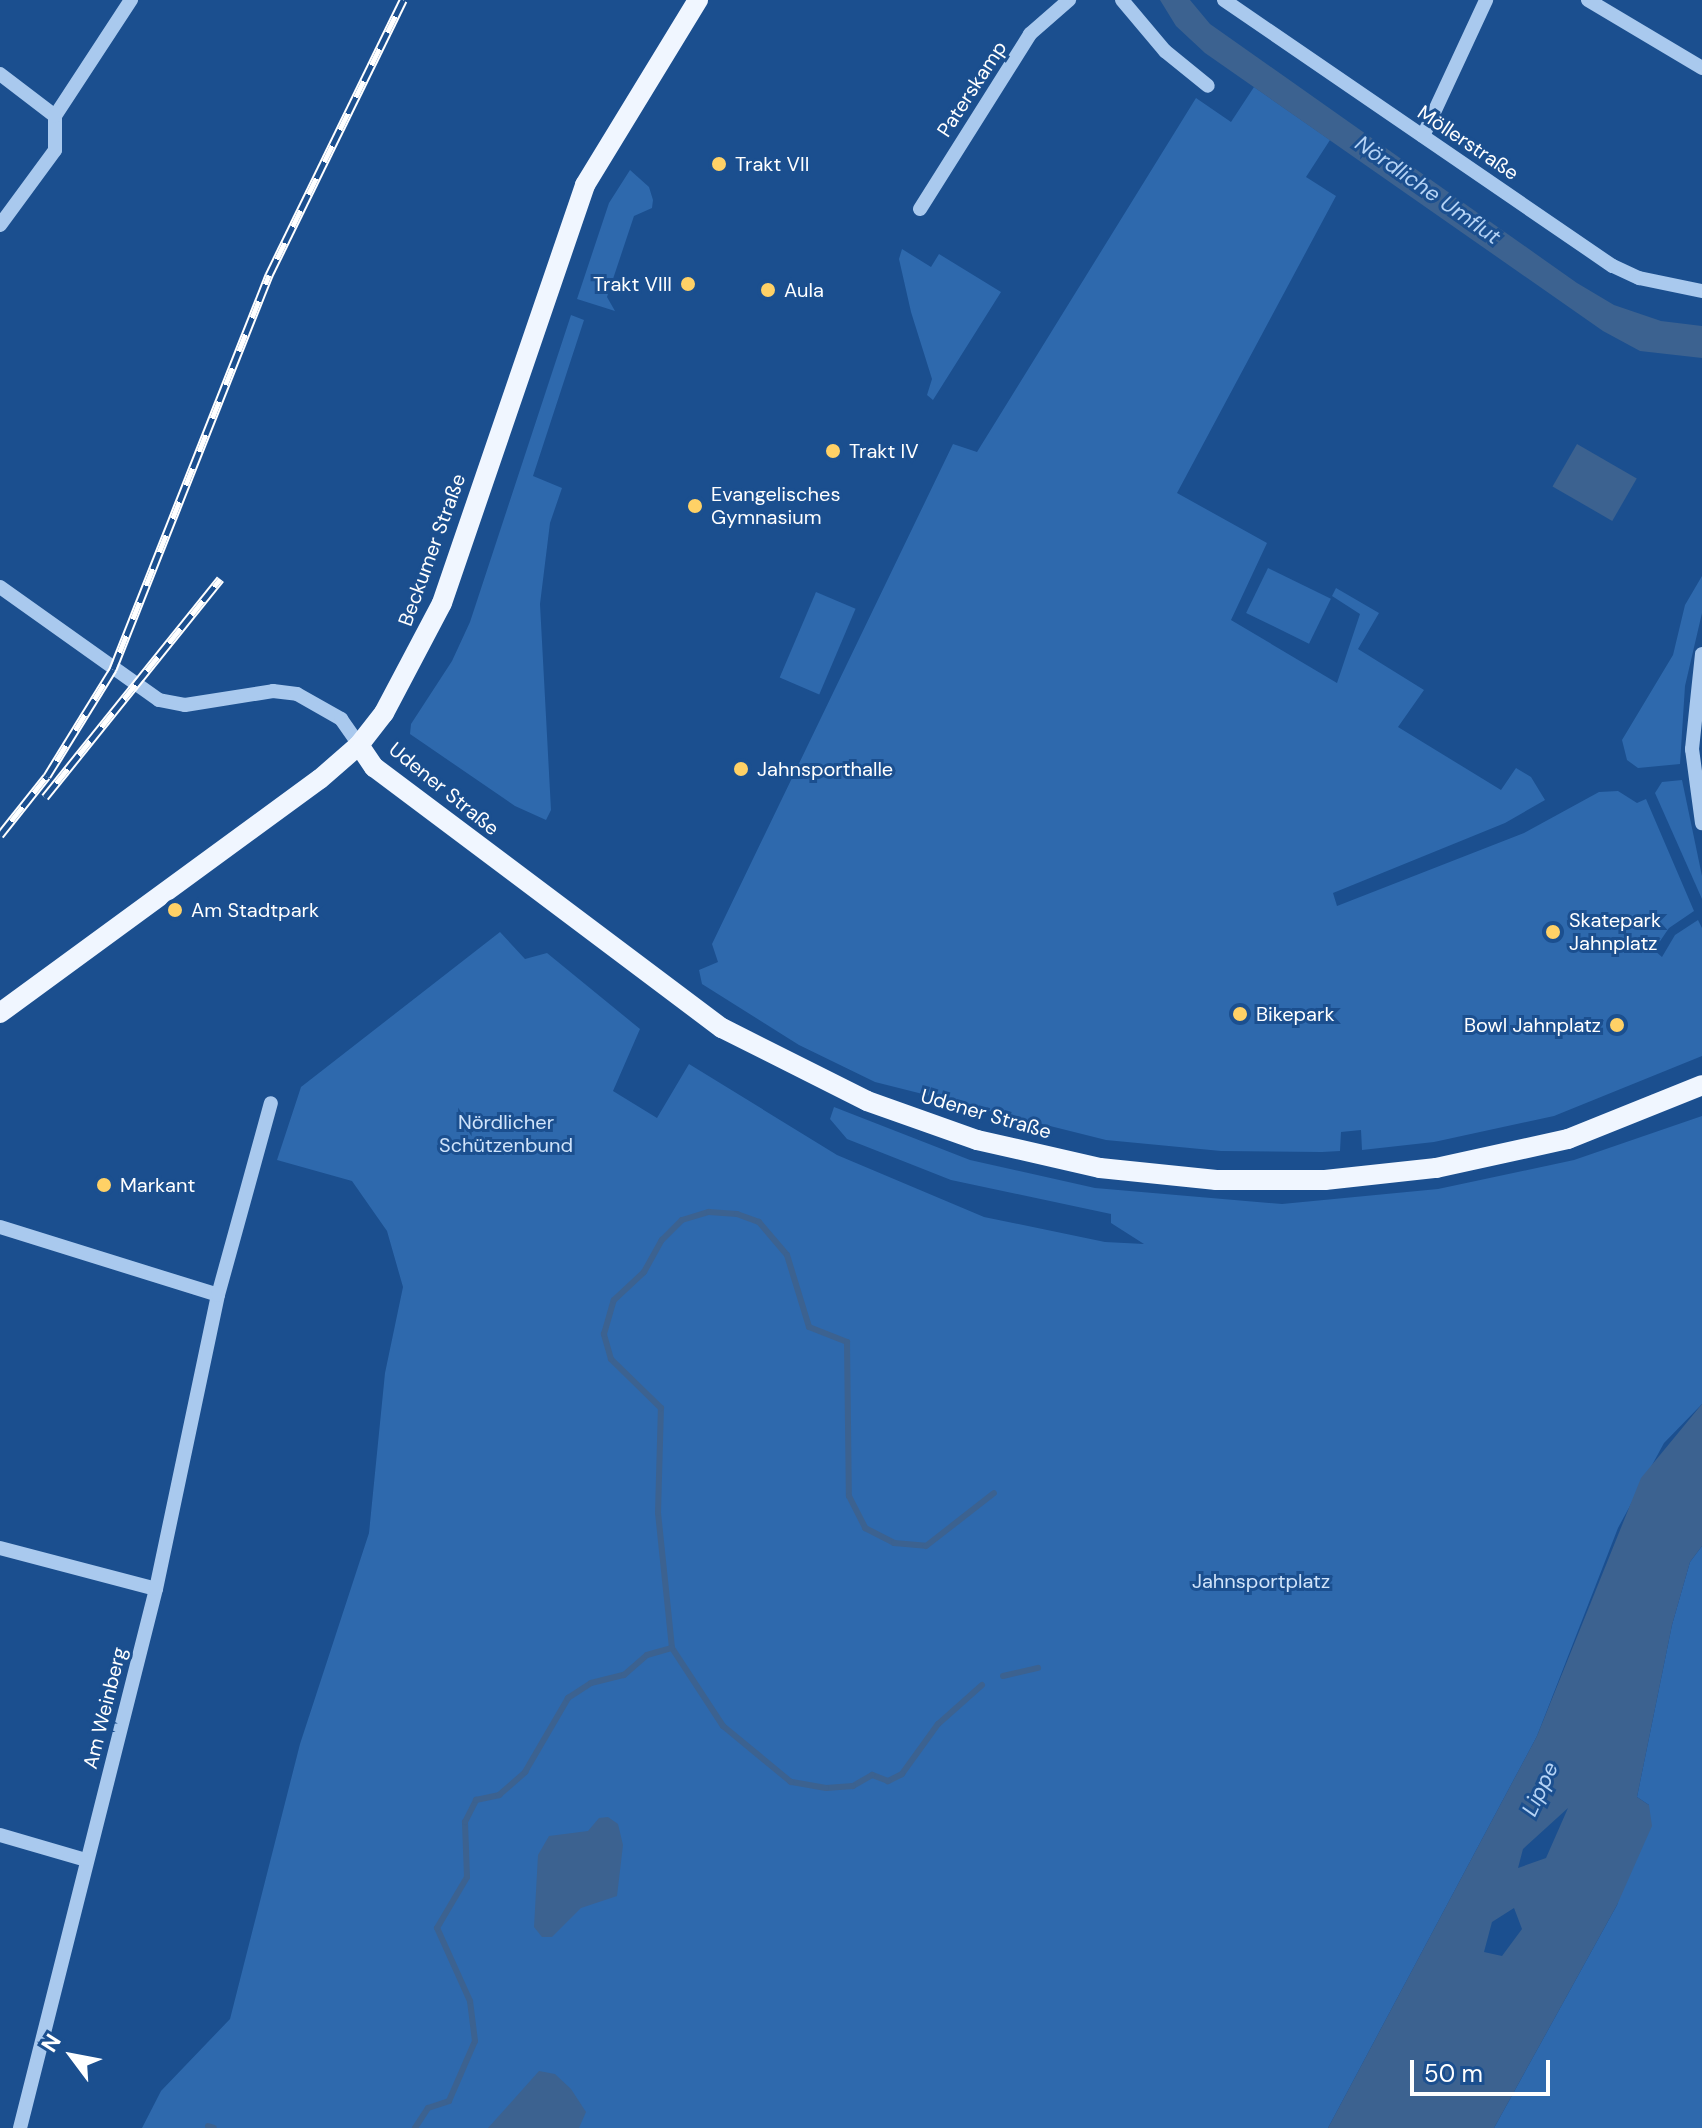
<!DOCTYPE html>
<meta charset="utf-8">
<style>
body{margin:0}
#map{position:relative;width:1702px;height:2128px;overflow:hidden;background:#1b4f8f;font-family:"DM Sans",sans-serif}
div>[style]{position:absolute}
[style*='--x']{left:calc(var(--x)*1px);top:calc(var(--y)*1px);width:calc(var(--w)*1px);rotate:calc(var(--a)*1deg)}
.green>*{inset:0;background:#2e69ad;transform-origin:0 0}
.water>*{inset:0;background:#3c6290;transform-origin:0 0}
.stream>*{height:6px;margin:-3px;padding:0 3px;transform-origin:3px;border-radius:3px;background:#3c6290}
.minor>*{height:14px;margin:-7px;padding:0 7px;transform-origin:7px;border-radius:7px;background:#a9c9ee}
.major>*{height:20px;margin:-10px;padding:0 10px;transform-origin:10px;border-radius:10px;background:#f0f6ff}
.rail>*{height:9px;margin-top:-4.5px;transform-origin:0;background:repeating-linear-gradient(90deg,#1b4f8f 0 18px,#fff 0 36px);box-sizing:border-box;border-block:2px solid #fff}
.dots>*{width:22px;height:22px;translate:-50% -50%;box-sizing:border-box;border:4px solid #1b4f8f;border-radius:50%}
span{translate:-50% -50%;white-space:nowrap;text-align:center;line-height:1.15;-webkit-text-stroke:6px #1b4f8f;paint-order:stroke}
.street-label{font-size:20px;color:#fff}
.poi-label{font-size:20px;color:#fff}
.left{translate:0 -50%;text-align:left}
.right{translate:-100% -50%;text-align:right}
.park-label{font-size:20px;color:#cfe3fa}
.water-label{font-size:22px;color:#b5d3f5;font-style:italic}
.north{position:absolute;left:32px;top:2016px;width:80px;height:80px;-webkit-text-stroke:6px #1b4f8f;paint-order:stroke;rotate:302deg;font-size:22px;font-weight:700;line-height:32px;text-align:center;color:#fff}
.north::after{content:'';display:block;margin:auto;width:28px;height:36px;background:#fff;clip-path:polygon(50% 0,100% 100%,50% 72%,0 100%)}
.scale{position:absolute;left:1410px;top:2060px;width:140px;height:36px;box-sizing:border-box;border:4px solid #fff;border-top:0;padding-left:10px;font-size:24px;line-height:28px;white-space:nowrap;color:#fff;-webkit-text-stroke:6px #1b4f8f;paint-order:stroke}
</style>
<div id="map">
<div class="green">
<div style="clip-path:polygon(1254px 87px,1330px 140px,1306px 177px,1336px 196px,1177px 493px,1267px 543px,1231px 620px,1337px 683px,1360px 614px,1332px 596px,1336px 588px,1379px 613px,1358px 649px,1424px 690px,1398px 727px,1501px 790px,1516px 768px,1531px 777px,1545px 800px,1505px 823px,1333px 893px,1337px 906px,1524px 833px,1599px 792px,1618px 791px,1637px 803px,1646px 799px,1694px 911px,1669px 928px,1654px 950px,1662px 957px,1675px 935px,1698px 920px,1702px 928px,1702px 1056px,1554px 1116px,1434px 1142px,1362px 1150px,1361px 1130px,1341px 1132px,1340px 1151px,1322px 1152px,1221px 1151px,1106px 1140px,875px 1082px,799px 1045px,702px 984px,699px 970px,718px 962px,712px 944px,953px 444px,977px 452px,1196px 98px,1231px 122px)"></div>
<div style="clip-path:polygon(630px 170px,649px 187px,653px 200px,652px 208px,634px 216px,607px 297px,615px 311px,577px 299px,609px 203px)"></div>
<div style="clip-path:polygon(902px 249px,931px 267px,939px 254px,1001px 292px,933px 400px,927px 395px,932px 379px,911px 312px,899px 259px)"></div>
<div style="clip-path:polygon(571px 315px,584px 320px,533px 476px,562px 488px,550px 523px,540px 604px,551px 810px,546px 820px,515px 806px,410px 734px,411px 724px,452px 661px,470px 622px)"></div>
<div style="left:1268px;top:568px;width:70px;height:50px;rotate:26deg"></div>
<div style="clip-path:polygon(1702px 576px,1702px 613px,1685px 686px,1680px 764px,1638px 768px,1627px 760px,1622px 740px,1673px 655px,1685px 605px)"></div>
<div style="left:816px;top:592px;width:43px;height:93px;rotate:23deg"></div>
<div style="clip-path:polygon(1682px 780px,1702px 876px,1702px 899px,1655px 793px,1662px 782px)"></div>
<div style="clip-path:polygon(500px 932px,525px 959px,547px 953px,640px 1029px,613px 1091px,657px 1118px,689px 1064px,837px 1155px,984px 1217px,1105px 1242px,1144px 1244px,1111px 1223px,1111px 1214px,951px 1180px,847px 1139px,830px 1119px,834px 1107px,970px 1160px,1095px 1188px,1282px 1204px,1438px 1189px,1574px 1160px,1702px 1116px,1702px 1404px,1664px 1443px,1618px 1528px,1537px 1736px,1328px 2128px,142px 2128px,161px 2091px,230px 2019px,300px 1744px,369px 1533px,385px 1373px,403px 1287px,387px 1231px,352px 1181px,277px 1160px,301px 1087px)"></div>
<div style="clip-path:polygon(1702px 1546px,1702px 2128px,1494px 2128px,1617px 1905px,1649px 1805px,1637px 1797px,1672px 1625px,1690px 1562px)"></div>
</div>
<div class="water">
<div style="clip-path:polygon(1160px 0,1190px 0,1210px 24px,1577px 283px,1614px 305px,1661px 321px,1702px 326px,1702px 358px,1640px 351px,1603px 331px,1205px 53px,1176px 26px)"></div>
<div style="left:1577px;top:444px;width:69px;height:49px;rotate:30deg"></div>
<div style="clip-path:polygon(evenodd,1702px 1404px,1702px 1546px,1690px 1562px,1672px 1625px,1637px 1797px,1649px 1805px,1652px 1826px,1617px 1905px,1494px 2128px,1328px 2128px,1537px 1736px,1641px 1478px,1702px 1404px,1568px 1808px,1546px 1858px,1518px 1868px,1523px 1849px,1568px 1808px,1702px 1404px,1514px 1908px,1522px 1929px,1502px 1956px,1484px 1952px,1492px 1922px,1514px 1908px)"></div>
<div style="clip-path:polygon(608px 1817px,618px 1824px,623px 1845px,617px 1896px,581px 1908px,552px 1937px,542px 1937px,534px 1927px,538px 1855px,549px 1836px,588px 1831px,599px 1818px)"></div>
<div style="clip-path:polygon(539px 2071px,555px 2074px,571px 2089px,586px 2112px,579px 2128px,488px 2128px)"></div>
</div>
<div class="stream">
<div style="--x:1003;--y:1676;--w:36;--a:-13"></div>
<div style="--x:982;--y:1685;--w:59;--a:138.4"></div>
<div style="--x:938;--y:1724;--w:62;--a:125.8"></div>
<div style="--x:902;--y:1774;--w:16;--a:153"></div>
<div style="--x:888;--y:1781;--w:17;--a:-159"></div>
<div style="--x:872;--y:1775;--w:22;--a:150"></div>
<div style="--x:853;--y:1786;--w:27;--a:176"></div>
<div style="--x:826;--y:1788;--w:36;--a:-170"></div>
<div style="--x:791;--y:1782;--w:88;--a:-140.5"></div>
<div style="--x:723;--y:1726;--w:93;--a:-123.2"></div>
<div style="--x:672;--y:1648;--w:136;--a:-95.9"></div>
<div style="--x:658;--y:1513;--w:105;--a:-88.4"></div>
<div style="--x:661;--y:1408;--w:70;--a:-135.6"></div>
<div style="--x:611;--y:1359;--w:26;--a:-106"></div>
<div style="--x:604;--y:1334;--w:35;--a:-74"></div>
<div style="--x:614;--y:1300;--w:41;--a:-43"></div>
<div style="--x:644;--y:1272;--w:37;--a:-61"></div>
<div style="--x:662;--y:1240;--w:28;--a:-45"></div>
<div style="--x:682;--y:1220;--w:28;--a:-17"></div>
<div style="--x:709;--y:1212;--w:28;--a:4"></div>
<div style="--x:737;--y:1214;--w:23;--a:20"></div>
<div style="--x:759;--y:1222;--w:43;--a:49.7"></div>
<div style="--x:787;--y:1255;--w:75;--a:73"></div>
<div style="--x:809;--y:1327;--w:41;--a:21.5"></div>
<div style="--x:847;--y:1342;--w:154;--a:89.3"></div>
<div style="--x:849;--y:1496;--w:36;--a:63"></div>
<div style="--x:865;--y:1528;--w:33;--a:27"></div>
<div style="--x:894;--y:1543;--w:32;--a:5"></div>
<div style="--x:926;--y:1546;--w:86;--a:-37.9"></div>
<div style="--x:208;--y:2126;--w:6;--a:18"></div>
<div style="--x:415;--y:2128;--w:24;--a:-57"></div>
<div style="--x:428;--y:2108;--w:22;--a:-18"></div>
<div style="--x:449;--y:2101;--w:65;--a:-66.6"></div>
<div style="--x:475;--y:2041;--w:40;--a:-97.1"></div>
<div style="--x:470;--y:2001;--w:80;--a:-114.3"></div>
<div style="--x:437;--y:1928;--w:59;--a:-59.5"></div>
<div style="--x:467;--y:1877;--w:55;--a:-92.1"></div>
<div style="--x:465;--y:1822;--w:25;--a:-63"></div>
<div style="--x:476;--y:1800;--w:24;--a:-12"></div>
<div style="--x:499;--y:1795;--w:35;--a:-41"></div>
<div style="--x:525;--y:1772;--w:86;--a:-59.8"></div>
<div style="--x:568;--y:1698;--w:27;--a:-33"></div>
<div style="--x:591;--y:1683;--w:34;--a:-14"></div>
<div style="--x:624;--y:1675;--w:30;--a:-41"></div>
<div style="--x:647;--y:1655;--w:26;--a:-16"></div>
</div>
<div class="minor">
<div style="--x:1122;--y:0;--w:67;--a:49.9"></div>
<div style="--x:1165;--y:51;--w:55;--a:39.1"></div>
<div style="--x:1224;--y:0;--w:471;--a:34.4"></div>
<div style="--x:1613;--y:266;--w:29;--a:25"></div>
<div style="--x:1639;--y:278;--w:64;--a:11.7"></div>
<div style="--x:1588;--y:0;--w:133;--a:30.8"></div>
<div style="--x:0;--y:74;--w:69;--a:37.4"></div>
<div style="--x:1423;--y:136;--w:150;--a:-65.1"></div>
<div style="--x:920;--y:209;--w:207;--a:-57.8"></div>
<div style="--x:1030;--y:34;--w:52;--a:-41.1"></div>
<div style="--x:0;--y:225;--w:93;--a:-53.7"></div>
<div style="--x:55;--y:150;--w:34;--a:-90"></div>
<div style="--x:55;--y:116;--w:139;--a:-56.8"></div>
<div style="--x:0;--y:587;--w:195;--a:35.4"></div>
<div style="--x:159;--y:700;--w:26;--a:11"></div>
<div style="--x:185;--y:705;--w:89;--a:-9"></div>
<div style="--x:273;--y:691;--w:24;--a:7"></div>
<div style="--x:297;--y:694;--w:51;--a:29.6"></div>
<div style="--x:341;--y:719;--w:32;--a:55"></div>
<div style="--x:1702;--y:654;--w:96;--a:96"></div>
<div style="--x:1692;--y:749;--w:75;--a:82.3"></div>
<div style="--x:0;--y:1227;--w:228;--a:17.3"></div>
<div style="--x:0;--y:1548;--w:161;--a:14.7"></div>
<div style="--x:0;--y:1835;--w:90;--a:16.2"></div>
<div style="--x:20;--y:2128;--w:556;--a:-75.84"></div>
<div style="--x:156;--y:1589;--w:300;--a:-78.1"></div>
<div style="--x:218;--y:1295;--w:199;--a:-74.6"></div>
</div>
<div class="major">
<div style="--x:359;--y:745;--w:27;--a:56"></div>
<div style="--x:374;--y:767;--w:435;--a:36.9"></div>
<div style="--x:722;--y:1028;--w:162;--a:26.7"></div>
<div style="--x:867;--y:1101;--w:117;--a:19.5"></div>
<div style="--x:977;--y:1140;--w:126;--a:12.8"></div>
<div style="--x:1100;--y:1168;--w:117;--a:5.9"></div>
<div style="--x:1216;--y:1180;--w:109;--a:0"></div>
<div style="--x:1325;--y:1180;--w:112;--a:-6.2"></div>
<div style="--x:1436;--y:1168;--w:135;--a:-12.4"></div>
<div style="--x:1568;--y:1139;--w:144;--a:-21.9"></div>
<div style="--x:0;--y:1013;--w:396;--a:-36.2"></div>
<div style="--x:320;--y:779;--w:52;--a:-41.1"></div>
<div style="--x:359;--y:745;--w:41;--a:-52"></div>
<div style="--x:384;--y:713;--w:124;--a:-62.2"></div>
<div style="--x:442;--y:603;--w:442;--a:-71.1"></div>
<div style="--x:585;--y:185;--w:217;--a:-58.6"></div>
</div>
<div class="rail">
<div style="--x:45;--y:797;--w:280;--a:-51.2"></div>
<div style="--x:0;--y:835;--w:75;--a:-51.5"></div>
<div style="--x:47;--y:776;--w:126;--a:-58.3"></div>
<div style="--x:113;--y:669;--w:424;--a:-68.4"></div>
<div style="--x:269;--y:275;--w:306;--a:-64"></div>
</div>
<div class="dots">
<div style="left:719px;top:164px;background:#ffd166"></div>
<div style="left:688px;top:284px;background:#ffd166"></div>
<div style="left:768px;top:290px;background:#ffd166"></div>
<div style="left:833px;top:451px;background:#ffd166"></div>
<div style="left:695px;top:506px;background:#ffd166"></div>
<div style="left:741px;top:769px;background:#ffd166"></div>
<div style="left:175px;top:910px;background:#ffd166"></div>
<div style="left:1553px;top:932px;background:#ffd166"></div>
<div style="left:1240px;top:1014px;background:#ffd166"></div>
<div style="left:1617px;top:1025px;background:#ffd166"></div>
<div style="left:104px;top:1185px;background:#ffd166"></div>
</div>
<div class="street-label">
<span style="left:972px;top:89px;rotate:-57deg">Paterskamp</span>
<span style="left:1468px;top:143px;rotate:34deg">Möllerstraße</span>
<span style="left:432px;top:550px;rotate:-70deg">Beckumer Straße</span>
<span style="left:444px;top:789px;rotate:39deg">Udener Straße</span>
<span style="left:986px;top:1114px;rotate:16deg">Udener Straße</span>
<span style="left:105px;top:1708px;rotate:-76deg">Am Weinberg</span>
</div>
<div class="poi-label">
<span class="left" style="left:735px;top:164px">Trakt VII</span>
<span class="right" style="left:672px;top:284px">Trakt VIII</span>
<span class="left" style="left:784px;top:290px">Aula</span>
<span class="left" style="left:849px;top:451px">Trakt IV</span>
<span class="left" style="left:711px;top:506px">Evangelisches<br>Gymnasium</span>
<span class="left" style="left:757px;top:769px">Jahnsporthalle</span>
<span class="left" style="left:191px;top:910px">Am Stadtpark</span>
<span class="left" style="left:1569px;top:932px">Skatepark<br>Jahnplatz</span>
<span class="left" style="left:1256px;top:1014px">Bikepark</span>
<span class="right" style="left:1601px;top:1025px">Bowl Jahnplatz</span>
<span class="left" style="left:120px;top:1185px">Markant</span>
</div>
<div class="park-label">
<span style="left:506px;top:1134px">Nördlicher<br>Schützenbund</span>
<span style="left:1261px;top:1581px">Jahnsportplatz</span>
</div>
<div class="water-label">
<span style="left:1428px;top:190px;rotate:35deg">Nördliche Umflut</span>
<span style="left:1540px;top:1789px;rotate:-65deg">Lippe</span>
</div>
<div class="north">N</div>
<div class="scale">50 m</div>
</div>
